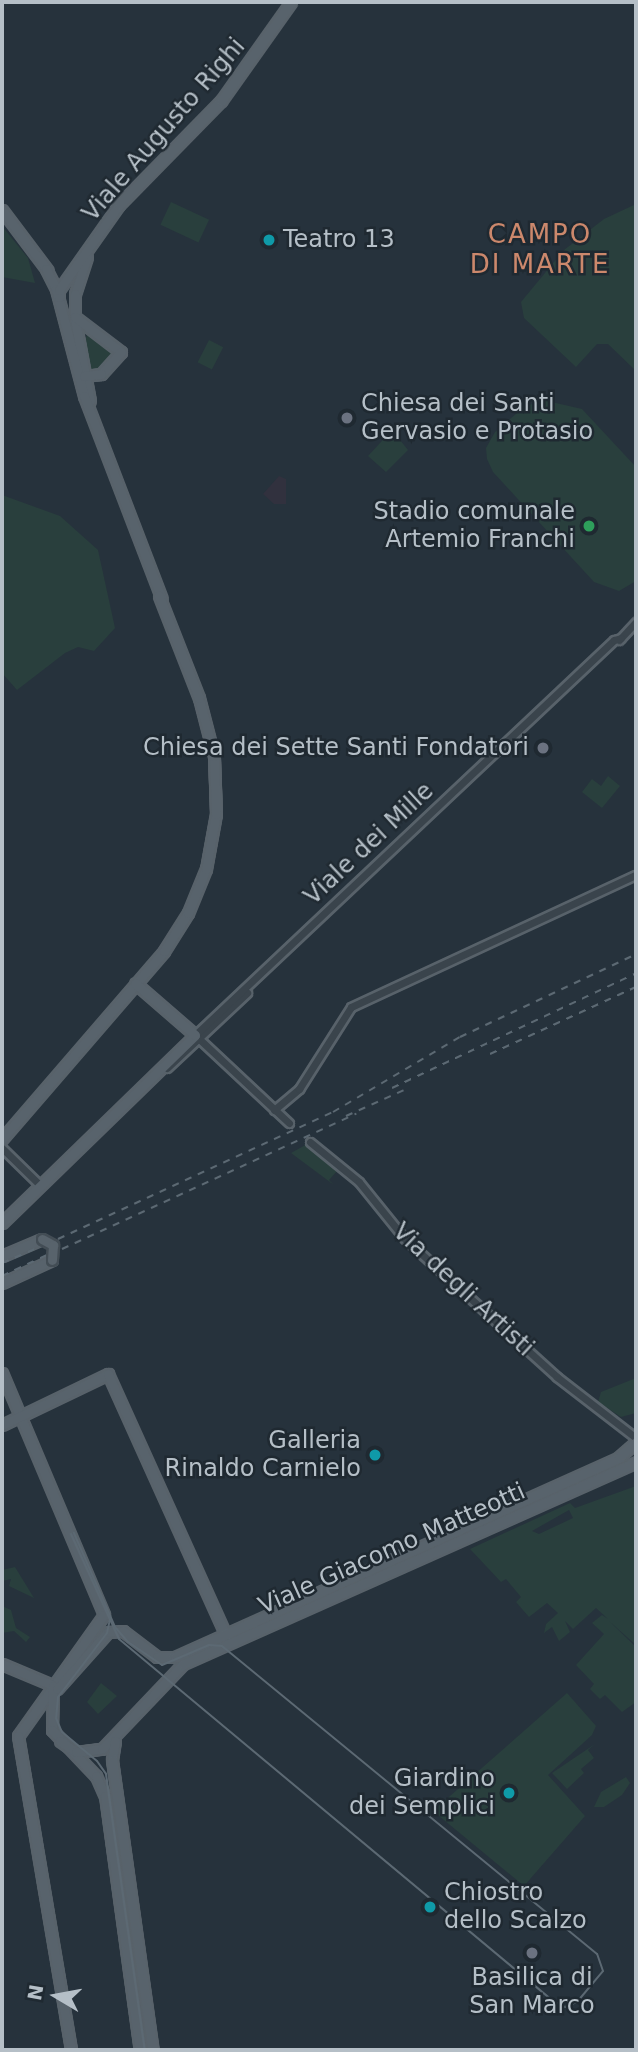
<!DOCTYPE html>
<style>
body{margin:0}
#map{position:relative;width:638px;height:2052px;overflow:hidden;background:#26323c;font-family:"DejaVu Sans",sans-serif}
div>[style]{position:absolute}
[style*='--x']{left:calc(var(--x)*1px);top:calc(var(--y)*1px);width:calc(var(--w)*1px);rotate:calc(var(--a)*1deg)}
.medical>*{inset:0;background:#31313e}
.green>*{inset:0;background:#293f3d;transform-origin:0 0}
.roads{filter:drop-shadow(2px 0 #58626a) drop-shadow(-2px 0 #58626a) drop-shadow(0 2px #58626a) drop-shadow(0 -2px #58626a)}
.minor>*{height:7px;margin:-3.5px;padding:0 3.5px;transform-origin:3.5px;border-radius:3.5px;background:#3a444c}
.major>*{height:9px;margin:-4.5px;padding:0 4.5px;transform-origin:4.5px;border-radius:4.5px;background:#58636c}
.tram>*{height:2px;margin:-1px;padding:0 1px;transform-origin:1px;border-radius:1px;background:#5c6973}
.rail>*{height:2px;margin-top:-1px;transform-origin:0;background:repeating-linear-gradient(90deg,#5c6973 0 7px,transparent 0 14px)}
.bridges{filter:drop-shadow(2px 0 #434d55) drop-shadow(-2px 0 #434d55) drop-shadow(0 2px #434d55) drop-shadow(0 -2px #434d55)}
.major-bridge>*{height:9px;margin:-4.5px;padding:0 4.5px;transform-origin:4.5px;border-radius:4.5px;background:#58636c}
.dots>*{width:19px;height:19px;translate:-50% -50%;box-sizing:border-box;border:4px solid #1f2931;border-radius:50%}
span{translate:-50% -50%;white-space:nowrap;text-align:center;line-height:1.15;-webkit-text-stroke:5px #1f2931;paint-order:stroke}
.street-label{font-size:24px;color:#b5bfc7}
.poi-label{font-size:24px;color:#b5bfc7}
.left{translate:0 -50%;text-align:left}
.right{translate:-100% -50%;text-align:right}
.neighbourhood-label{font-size:26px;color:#cc886c;letter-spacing:2px}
.frame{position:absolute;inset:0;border:4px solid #b5bfc7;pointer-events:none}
.north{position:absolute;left:21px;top:1961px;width:70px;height:70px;-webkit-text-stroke:5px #1f2931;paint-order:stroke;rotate:280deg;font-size:19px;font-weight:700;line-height:28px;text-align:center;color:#b5bfc7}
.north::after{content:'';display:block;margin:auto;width:24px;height:32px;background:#b5bfc7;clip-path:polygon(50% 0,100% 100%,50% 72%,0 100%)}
</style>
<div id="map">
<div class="medical">
<div style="clip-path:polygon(279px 476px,286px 479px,286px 504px,274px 504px,263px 494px)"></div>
</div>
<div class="green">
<div style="left:171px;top:202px;width:42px;height:25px;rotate:25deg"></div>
<div style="clip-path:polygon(636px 204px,636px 371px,608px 344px,597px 344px,576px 367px,524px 318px,521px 302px,564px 250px,604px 219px)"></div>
<div style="clip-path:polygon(2px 226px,28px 258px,35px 283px,2px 277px)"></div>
<div style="clip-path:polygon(88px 333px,111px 351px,112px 356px,98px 372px,90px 369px,83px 344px)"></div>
<div style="left:209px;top:340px;width:16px;height:25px;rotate:27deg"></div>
<div style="clip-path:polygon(543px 400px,582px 409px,636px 467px,636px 581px,619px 591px,594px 582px,493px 472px,487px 459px,486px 448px,495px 432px,524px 407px)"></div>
<div style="clip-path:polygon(392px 430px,408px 450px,386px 472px,368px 456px)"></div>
<div style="clip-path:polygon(2px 495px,60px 516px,98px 550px,115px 628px,94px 651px,78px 647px,65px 653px,17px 690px,2px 673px)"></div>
<div style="clip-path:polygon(608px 776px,620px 786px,602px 808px,582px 792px,592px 779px,601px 786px)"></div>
<div style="clip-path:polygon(309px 1143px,338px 1170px,329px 1180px,334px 1185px,291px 1153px)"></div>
<div style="clip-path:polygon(636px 1378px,636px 1413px,621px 1417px,598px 1402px,601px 1392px)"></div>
<div style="clip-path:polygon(evenodd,636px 1486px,636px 1645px,609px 1621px,636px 1647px,636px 1702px,622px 1712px,605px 1695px,600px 1699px,590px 1689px,594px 1684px,576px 1665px,604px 1634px,592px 1623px,602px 1615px,608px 1619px,596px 1608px,573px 1629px,565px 1621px,570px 1632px,559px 1641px,552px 1627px,544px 1633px,546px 1624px,558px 1613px,547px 1603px,529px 1617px,516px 1602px,521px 1597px,506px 1579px,501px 1582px,470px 1549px,570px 1503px,575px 1508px,636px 1486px,569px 1510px,573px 1518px,539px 1534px,532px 1531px,569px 1510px)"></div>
<div style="clip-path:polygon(15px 1567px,34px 1598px,9px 1586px,11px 1579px,2px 1581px,2px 1570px)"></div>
<div style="clip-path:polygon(2px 1606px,11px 1610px,16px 1628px,30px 1637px,26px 1642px,14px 1631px,2px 1633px)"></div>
<div style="clip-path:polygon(101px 1683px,117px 1696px,98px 1714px,87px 1702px)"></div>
<div style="clip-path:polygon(567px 1693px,596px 1726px,592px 1735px,548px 1775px,585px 1816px,524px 1886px,433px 1811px)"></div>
<div style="clip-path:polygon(595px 1744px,588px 1750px,594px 1758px,581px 1769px,584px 1773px,567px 1789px,552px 1773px)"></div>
<div style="clip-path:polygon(626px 1777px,630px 1783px,622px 1795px,604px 1807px,594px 1807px,601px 1792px)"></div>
</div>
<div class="roads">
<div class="minor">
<div style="--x:619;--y:640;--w:25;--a:-47"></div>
<div style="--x:167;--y:1068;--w:110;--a:-43.2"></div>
<div style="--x:274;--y:1110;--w:33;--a:-40"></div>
<div style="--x:299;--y:1089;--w:97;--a:-57.6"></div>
<div style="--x:351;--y:1007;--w:314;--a:-24.9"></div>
<div style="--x:289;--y:1123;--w:129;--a:-136.9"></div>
<div style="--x:195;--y:1035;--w:576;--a:-43.31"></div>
<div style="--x:614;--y:640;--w:7;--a:-16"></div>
<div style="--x:310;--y:1142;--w:63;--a:39.2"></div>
<div style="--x:359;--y:1182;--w:73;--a:51.1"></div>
<div style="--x:405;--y:1239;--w:205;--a:42.2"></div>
<div style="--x:557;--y:1377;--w:100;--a:37.7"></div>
<div style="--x:2;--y:1148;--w:54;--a:44.3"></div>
</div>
<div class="major">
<div style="--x:2;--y:210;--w:76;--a:53"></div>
<div style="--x:87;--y:257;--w:39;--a:108"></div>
<div style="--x:75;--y:294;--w:26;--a:90"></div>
<div style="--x:75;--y:320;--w:82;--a:79.5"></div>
<div style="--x:46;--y:269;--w:22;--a:63"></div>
<div style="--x:56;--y:289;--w:111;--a:75.3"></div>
<div style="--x:84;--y:396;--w:217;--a:69"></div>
<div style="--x:59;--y:297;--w:7;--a:-90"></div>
<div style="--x:59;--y:290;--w:104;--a:-54.8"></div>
<div style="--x:119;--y:205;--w:146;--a:-45.6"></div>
<div style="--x:221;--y:101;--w:121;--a:-54.7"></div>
<div style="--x:75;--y:317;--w:58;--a:37.3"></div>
<div style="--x:121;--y:352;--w:30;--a:132"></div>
<div style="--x:101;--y:374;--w:17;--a:173"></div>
<div style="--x:2;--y:1139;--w:248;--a:-49.2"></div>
<div style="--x:164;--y:951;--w:45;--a:-57.7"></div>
<div style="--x:188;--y:913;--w:48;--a:-67.8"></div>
<div style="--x:206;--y:869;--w:56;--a:-79.7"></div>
<div style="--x:216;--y:814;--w:58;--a:-92"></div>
<div style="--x:214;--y:756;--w:60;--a:-104.5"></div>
<div style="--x:199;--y:698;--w:110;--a:-111.4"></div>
<div style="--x:2;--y:1223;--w:269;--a:-44.2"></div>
<div style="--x:195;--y:1035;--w:79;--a:-139.1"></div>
<div style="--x:2;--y:1256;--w:43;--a:-23"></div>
<div style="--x:2;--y:1283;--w:55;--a:-24.7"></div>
<div style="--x:2;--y:1373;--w:263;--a:67.1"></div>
<div style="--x:104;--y:1615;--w:148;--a:125.4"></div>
<div style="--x:18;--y:1736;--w:318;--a:80.4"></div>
<div style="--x:2;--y:1425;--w:118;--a:-25.7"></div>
<div style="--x:108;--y:1374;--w:284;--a:65.7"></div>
<div style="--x:2;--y:1664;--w:54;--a:22.8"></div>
<div style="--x:53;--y:1686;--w:44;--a:91.3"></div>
<div style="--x:52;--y:1730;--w:64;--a:46.3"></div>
<div style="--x:96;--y:1776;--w:22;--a:66"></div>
<div style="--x:105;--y:1796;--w:256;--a:82.2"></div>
<div style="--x:57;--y:1689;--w:76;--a:-48.2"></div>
<div style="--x:108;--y:1632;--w:15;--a:-4"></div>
<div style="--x:123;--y:1631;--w:43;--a:37.4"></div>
<div style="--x:157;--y:1657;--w:18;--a:0"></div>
<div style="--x:175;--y:1657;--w:487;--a:-24.2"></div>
<div style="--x:619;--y:1457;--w:23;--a:-41"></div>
<div style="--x:60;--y:1741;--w:19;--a:35"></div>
<div style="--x:76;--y:1752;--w:26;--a:-7"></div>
<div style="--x:102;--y:1749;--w:117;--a:-46.4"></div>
<div style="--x:183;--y:1664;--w:496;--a:-24"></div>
<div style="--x:115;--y:1741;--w:19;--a:99"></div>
<div style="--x:112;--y:1760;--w:293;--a:82"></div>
</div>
</div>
<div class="tram">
<div style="--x:71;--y:1534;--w:115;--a:65.4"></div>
<div style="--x:119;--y:1639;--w:565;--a:39.83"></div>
<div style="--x:553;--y:2001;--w:13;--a:27"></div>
<div style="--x:565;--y:2007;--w:13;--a:-23"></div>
<div style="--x:577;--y:2002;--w:40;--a:-50"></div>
<div style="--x:603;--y:1971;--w:18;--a:-109"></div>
<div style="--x:597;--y:1954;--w:485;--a:-140.6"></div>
<div style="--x:222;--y:1646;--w:13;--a:-176"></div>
<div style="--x:209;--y:1645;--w:51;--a:156.9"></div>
<div style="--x:162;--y:1665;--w:41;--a:-145.9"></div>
<div style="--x:128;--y:1642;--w:20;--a:-131"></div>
<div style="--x:115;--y:1627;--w:103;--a:-113.6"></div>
<div style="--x:110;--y:1619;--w:14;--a:102"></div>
<div style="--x:107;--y:1633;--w:81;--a:127.4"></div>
<div style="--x:58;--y:1697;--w:21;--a:95"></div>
<div style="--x:56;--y:1718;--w:15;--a:67"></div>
<div style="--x:62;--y:1732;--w:45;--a:39.6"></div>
<div style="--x:97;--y:1761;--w:16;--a:55"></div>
<div style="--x:106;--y:1774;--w:279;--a:82"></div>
</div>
<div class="rail">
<div style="--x:490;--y:1054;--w:161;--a:-24.7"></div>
<div style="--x:392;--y:1088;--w:270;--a:-25.2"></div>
<div style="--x:346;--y:1116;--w:64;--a:-24.1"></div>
<div style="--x:58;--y:1239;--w:303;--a:-24.8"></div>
<div style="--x:333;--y:1112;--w:147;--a:-30.6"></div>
<div style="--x:460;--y:1037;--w:195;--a:-25.2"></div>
<div style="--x:62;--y:1249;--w:324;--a:-24.7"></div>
<div style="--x:2;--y:1263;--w:46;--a:-23.2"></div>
<div style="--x:2;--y:1276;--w:52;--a:-25.1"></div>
</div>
<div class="bridges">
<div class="major-bridge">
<div style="--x:42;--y:1239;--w:13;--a:29"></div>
<div style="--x:53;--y:1245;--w:15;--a:94"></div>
</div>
</div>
<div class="dots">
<div style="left:269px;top:240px;background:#0f9aa8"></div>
<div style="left:347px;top:418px;background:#6b7280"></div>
<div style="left:589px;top:526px;background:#2e9e5b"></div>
<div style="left:543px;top:748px;background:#6b7280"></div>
<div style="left:375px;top:1455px;background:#0f9aa8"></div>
<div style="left:509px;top:1793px;background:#0f9aa8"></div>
<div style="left:430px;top:1907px;background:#0f9aa8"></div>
<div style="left:532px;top:1953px;background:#6b7280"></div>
</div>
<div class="street-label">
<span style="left:164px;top:130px;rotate:-49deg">Viale Augusto Righi</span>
<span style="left:369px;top:844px;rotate:-43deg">Viale dei Mille</span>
<span style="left:463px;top:1290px;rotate:43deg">Via degli Artisti</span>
<span style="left:392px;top:1549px;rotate:-24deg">Viale Giacomo Matteotti</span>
</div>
<div class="poi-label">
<span class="left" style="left:283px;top:240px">Teatro 13</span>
<span class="left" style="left:361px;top:418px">Chiesa dei Santi<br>Gervasio e Protasio</span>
<span class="right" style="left:575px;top:526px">Stadio comunale<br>Artemio Franchi</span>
<span class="right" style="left:529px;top:748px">Chiesa dei Sette Santi Fondatori</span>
<span class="right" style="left:361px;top:1455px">Galleria<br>Rinaldo Carnielo</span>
<span class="right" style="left:495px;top:1793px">Giardino<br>dei Semplici</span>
<span class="left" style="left:444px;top:1907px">Chiostro<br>dello Scalzo</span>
<span style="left:532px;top:1992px">Basilica di<br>San Marco</span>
</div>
<div class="neighbourhood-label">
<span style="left:540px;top:250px">CAMPO<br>DI MARTE</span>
</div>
<div class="frame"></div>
<div class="north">N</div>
</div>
